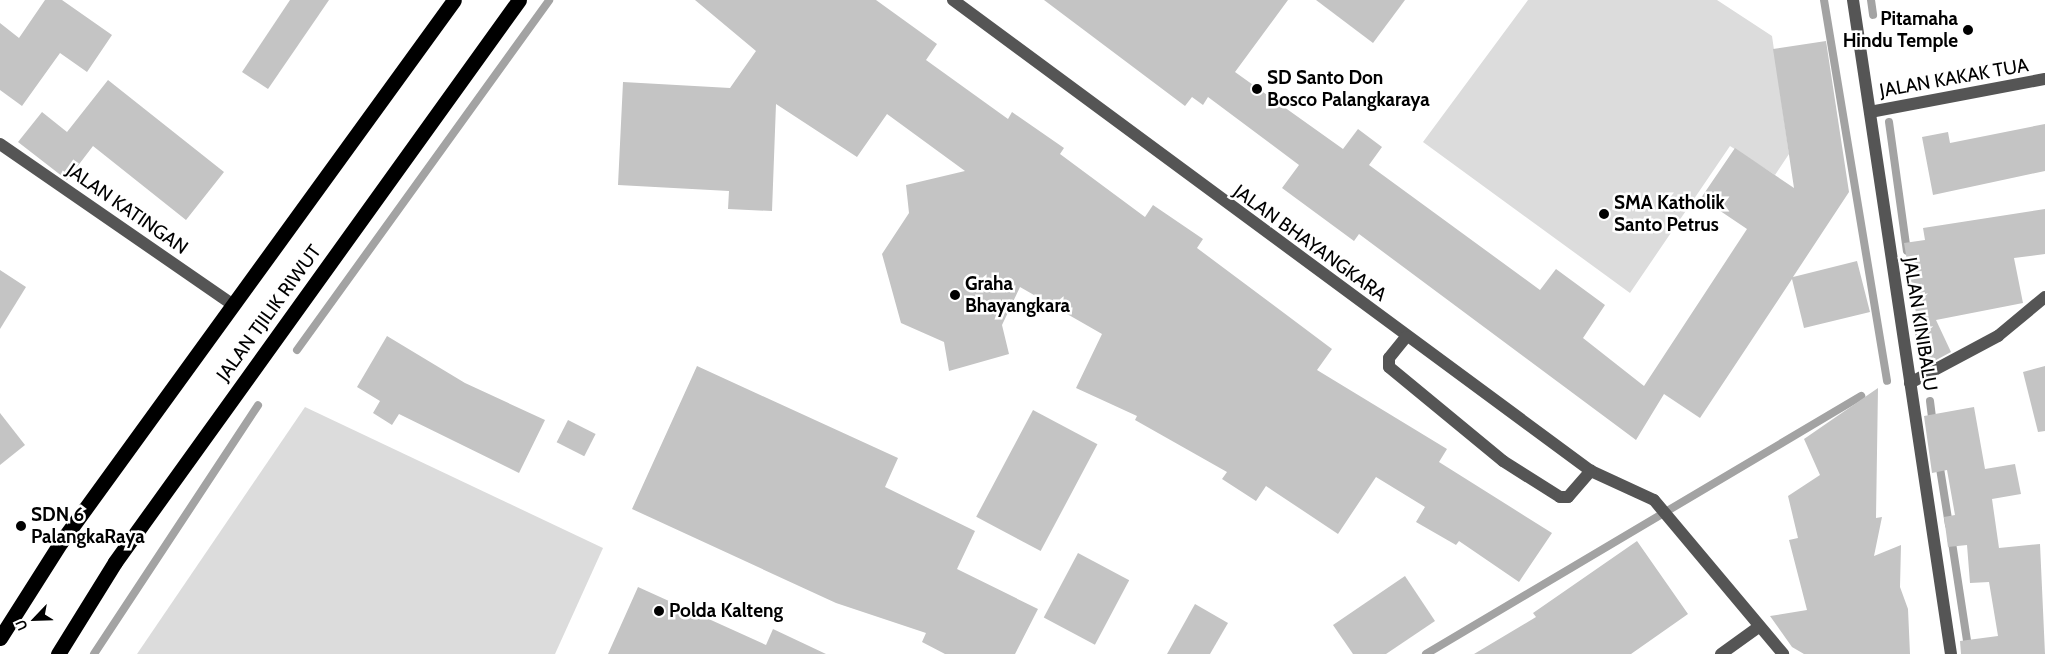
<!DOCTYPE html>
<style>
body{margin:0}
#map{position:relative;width:2045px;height:654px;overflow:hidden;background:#fff;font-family:Cabin,sans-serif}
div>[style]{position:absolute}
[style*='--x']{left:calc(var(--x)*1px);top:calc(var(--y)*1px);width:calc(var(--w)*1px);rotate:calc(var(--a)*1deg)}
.green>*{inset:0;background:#dcdcdc}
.stream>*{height:8px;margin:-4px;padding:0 4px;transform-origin:4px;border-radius:4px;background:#a3a3a3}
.building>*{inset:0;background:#c4c4c4;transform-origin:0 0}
.minor>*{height:12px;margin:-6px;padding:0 6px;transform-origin:6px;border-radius:6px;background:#555}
.highway>*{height:15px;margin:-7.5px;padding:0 7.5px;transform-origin:7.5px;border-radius:7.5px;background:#000}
.dots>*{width:14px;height:14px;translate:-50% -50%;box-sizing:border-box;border:2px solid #fff;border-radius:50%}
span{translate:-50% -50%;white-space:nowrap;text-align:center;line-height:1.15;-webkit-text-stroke:5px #fff;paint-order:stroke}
.poi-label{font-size:19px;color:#000;font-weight:700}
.right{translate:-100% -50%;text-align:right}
.left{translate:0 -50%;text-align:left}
.street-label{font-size:19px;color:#000}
.north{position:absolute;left:10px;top:594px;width:50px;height:50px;-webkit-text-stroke:4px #fff;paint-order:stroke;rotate:246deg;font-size:14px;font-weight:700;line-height:20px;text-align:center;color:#000}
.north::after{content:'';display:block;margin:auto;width:18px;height:22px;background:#000;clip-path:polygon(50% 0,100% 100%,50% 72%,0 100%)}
</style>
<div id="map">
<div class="green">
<div style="clip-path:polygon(1528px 0,1717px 0,1772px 36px,1789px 154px,1775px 175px,1730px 146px,1630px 293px,1423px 142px)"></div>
<div style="clip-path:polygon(305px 407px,603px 548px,555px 654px,137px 654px)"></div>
</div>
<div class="stream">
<div style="--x:1824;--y:0;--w:386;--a:80.6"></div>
<div style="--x:1871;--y:0;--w:15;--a:82"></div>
<div style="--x:1889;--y:122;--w:130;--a:82.1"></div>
<div style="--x:1918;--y:322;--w:23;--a:83"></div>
<div style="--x:297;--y:350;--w:431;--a:-54.2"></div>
<div style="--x:1930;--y:401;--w:23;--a:83"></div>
<div style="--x:1939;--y:462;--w:64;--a:81"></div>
<div style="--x:1951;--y:536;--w:119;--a:81.3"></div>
<div style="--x:94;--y:654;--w:298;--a:-56.6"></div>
<div style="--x:1426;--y:654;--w:506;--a:-30.67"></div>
</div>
<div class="building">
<div style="clip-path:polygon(45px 0,62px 0,112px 35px,87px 72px,60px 53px,22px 106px,0 90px,0 23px,19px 38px)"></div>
<div style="clip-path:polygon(290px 0,329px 0,268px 89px,242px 72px)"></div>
<div style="clip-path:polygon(695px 0,876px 0,937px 44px,926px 60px,1008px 119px,1012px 112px,1064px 148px,1060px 154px,1145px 217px,1153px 205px,1203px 239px,1197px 248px,1332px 349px,1317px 370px,1447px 449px,1439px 462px,1552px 533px,1519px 582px,1459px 541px,1456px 545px,1416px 522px,1425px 507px,1376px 477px,1338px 534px,1266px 486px,1256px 501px,1222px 479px,1227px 472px,1135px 420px,1137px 416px,1076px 388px,1102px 334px,1020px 287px,1002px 325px,1009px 354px,949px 371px,944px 342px,901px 323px,882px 254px,909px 213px,906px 185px,965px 171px,887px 114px,857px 157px,776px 104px,772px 211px,728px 209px,729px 191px,618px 185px,623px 82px,730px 88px,756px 51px)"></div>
<div style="clip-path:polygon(1044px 0,1288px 0,1235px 72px,1343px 149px,1358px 129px,1382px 147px,1369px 165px,1540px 290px,1556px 269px,1605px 305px,1583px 338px,1644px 386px,1747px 229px,1701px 198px,1735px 148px,1794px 188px,1773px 49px,1826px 41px,1849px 192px,1793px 277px,1857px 261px,1870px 312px,1804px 328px,1792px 279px,1700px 418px,1664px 394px,1636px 440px,1359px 234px,1354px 241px,1282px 188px,1299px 165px,1208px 97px,1203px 105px,1192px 97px,1185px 106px)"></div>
<div style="clip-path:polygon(1316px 0,1405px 0,1373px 43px)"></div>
<div style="clip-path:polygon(108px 80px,224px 172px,186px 220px,93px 146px,67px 180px,18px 142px,42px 112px,67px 132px)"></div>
<div style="clip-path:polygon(2045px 124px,2045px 171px,1933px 195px,1922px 137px,1948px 132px,1950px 143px)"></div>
<div style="clip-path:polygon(2045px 209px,2045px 254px,2014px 258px,2023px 303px,1936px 320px,1951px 352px,1925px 366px,1904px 243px,1925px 240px,1923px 228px)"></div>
<div style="clip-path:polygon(0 270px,26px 287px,0 329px)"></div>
<div style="clip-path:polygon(387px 336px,465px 383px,545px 420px,519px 473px,399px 414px,392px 425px,373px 413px,380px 401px,357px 387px)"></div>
<div style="clip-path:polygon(697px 366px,898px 458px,885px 487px,975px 531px,957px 569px,1038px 609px,1015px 654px,945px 654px,922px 642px,926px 633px,836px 603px,632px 509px)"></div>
<div style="clip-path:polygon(2045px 366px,2045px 431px,2038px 432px,2023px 372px)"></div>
<div style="clip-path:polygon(1878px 388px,1876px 518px,1882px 517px,1874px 556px,1901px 545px,1900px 587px,1908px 609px,1910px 654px,1804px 654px,1792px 647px,1770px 616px,1807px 610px,1789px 540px,1798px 538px,1788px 496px,1820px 475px,1804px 439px)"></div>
<div style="clip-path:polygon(1974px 407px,1985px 469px,2015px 464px,2021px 494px,1992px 499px,1999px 548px,2040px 544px,2045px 654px,1961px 654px,1960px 641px,1998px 636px,1989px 582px,1970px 583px,1967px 545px,1948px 547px,1944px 517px,1955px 515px,1947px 470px,1932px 473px,1924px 416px)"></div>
<div style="left:1033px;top:410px;width:73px;height:121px;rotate:28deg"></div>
<div style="clip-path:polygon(0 413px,25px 445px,0 465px)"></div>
<div style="left:568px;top:420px;width:31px;height:25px;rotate:27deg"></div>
<div style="clip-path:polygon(1637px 541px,1688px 614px,1631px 654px,1474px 654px,1536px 617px,1533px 613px)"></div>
<div style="left:1078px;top:553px;width:58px;height:73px;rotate:28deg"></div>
<div style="clip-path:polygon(1405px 576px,1435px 621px,1386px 654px,1353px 654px,1333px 625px)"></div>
<div style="clip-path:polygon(638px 587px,766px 645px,773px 629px,826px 654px,608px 654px)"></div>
<div style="clip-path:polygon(1195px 604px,1228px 623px,1210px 654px,1167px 654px)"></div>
</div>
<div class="minor">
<div style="--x:953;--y:0;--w:793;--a:36.44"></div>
<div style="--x:1591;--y:471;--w:69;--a:24.7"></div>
<div style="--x:1654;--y:500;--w:201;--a:50"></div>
<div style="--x:1853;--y:0;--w:661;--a:81.48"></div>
<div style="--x:1870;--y:112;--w:178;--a:-10.7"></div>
<div style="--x:0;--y:144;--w:283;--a:34.6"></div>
<div style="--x:1406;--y:337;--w:27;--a:129"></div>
<div style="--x:1389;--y:358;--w:9;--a:90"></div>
<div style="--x:1389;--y:367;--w:148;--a:39.5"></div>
<div style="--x:1503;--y:461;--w:67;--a:32.3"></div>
<div style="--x:1560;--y:497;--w:8;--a:0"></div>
<div style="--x:1568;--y:497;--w:35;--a:-49"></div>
<div style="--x:1910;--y:383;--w:100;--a:-28.1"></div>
<div style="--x:1998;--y:336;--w:61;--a:-39.7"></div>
<div style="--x:1721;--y:654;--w:44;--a:-35.8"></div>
</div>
<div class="highway">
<div style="--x:0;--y:638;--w:114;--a:-57.6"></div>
<div style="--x:61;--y:542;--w:669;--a:-54.05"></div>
<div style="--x:58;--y:654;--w:108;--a:-58.2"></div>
<div style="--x:115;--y:562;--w:692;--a:-54.29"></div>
</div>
<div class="dots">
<div style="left:1968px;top:30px;background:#000"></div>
<div style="left:1257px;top:89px;background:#000"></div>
<div style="left:1604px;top:214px;background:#000"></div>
<div style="left:955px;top:295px;background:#000"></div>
<div style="left:21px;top:526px;background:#000"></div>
<div style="left:659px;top:611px;background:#000"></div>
</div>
<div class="poi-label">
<span class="right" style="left:1958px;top:30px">Pitamaha<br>Hindu Temple</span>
<span class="left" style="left:1267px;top:89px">SD Santo Don<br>Bosco Palangkaraya</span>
<span class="left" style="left:1614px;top:214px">SMA Katholik<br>Santo Petrus</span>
<span class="left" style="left:965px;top:295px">Graha<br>Bhayangkara</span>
<span class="left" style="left:31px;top:526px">SDN 6<br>PalangkaRaya</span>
<span class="left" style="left:669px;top:611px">Polda Kalteng</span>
</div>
<div class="street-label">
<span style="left:1954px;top:78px;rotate:-10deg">JALAN KAKAK TUA</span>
<span style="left:127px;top:209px;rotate:35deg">JALAN KATINGAN</span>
<span style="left:1310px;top:243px;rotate:36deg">JALAN BHAYANGKARA</span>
<span style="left:269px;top:313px;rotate:-54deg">JALAN TJILIK RIWUT</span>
<span style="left:1920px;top:324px;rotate:81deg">JALAN KINIBALU</span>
</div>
<div class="north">U</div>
</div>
